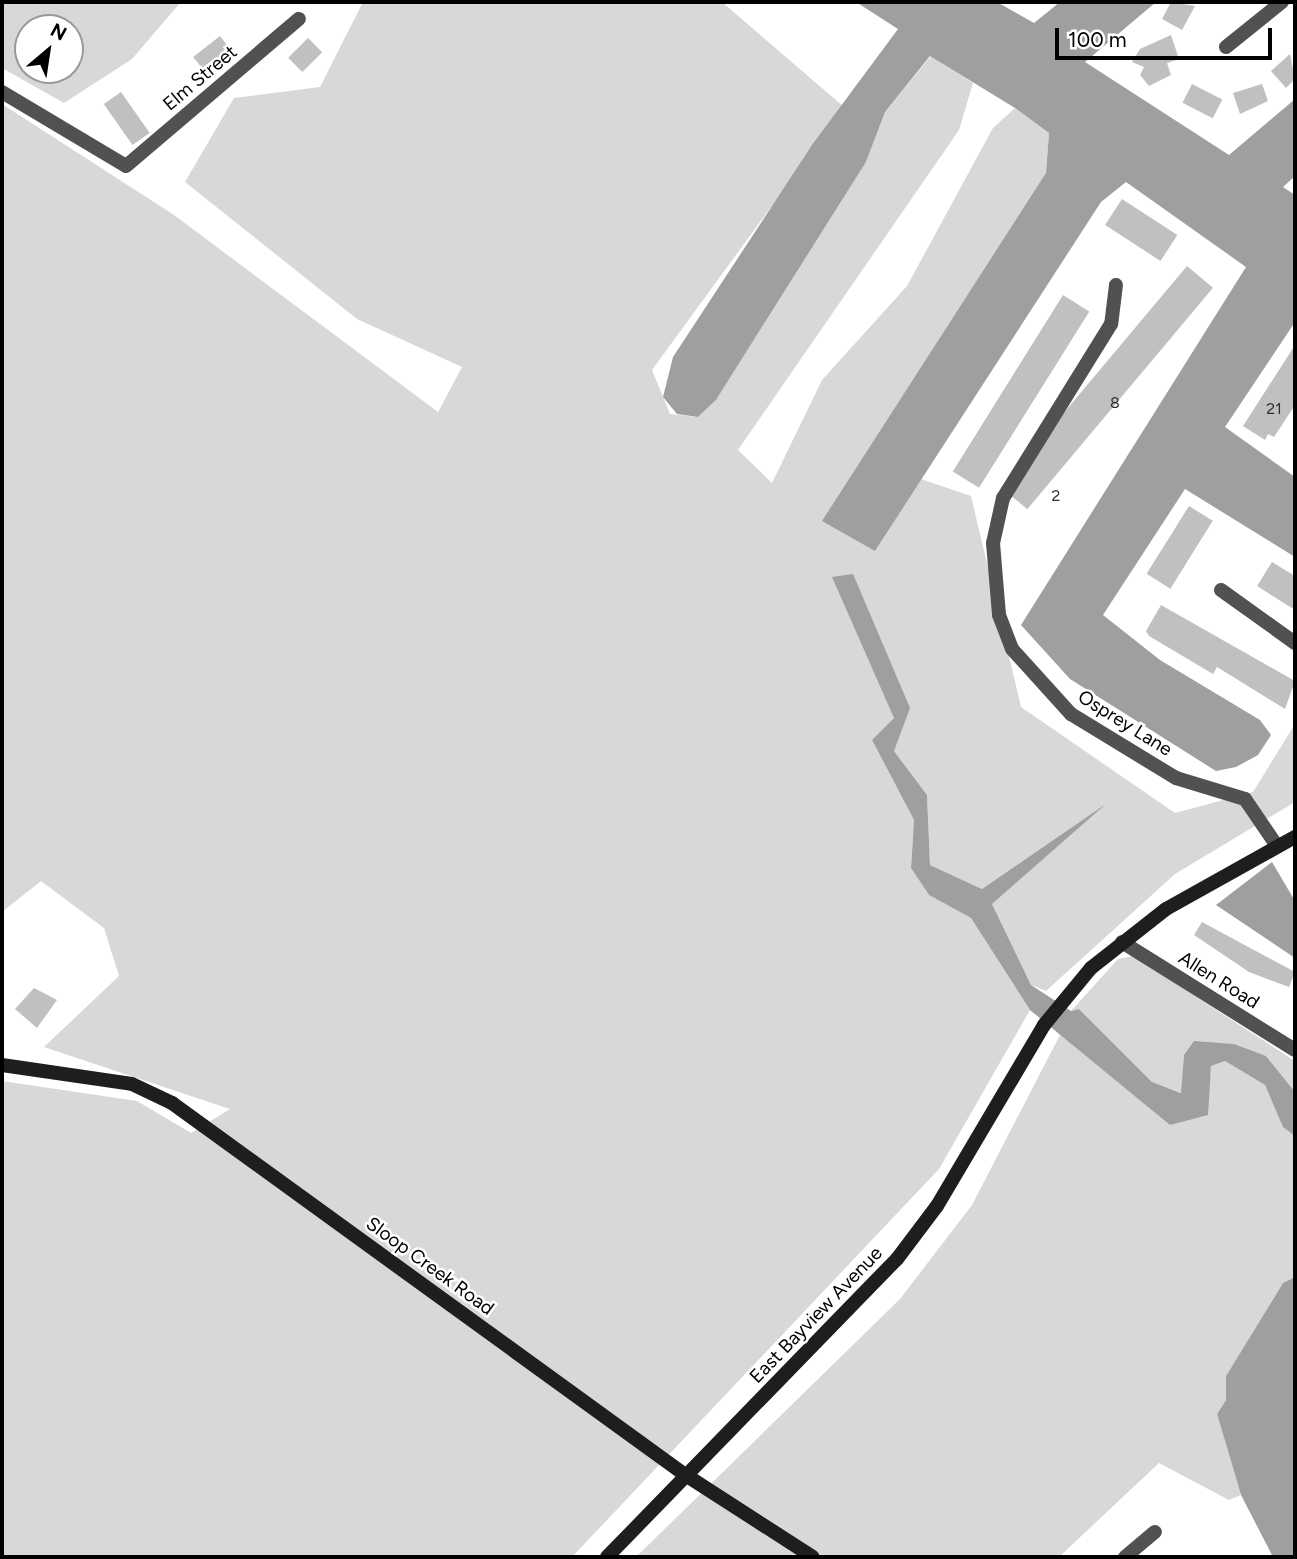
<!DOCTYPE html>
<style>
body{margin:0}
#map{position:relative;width:1297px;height:1559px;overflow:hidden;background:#fff;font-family:Figtree,sans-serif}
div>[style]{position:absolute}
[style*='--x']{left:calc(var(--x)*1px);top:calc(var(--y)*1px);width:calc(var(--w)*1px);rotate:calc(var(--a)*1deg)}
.green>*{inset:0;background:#d8d8d8}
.water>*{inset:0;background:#9f9f9f}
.building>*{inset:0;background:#c0c0c0;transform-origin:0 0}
.street>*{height:14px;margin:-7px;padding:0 7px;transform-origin:7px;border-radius:7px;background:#515151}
.secondary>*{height:14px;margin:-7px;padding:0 7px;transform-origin:7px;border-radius:7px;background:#1e1e1e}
span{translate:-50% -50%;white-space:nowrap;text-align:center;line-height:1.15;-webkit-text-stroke:5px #fff;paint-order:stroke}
.number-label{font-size:16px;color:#303030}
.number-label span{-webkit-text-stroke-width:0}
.street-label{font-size:19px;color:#000}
.frame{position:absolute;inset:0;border:4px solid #000;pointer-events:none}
.north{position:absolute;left:14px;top:14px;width:70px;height:70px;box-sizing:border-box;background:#fff;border:2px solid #999;border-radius:50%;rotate:29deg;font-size:19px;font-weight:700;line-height:28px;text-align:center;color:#000}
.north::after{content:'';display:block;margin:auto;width:24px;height:32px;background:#000;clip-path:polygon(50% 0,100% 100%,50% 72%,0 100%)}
.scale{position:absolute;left:1055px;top:28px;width:217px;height:32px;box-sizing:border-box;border:4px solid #000;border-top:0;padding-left:9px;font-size:21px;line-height:24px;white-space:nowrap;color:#000;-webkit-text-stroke:5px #fff;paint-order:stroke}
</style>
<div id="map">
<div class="green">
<div style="clip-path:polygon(evenodd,2px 2px,181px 2px,132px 59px,64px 103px,2px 68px,2px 2px,28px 28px,70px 28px,70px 70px,28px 70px,28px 28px)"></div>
<div style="clip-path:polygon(363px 2px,722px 2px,844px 107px,652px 370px,670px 414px,698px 417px,716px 400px,866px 162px,885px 112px,931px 56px,973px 83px,959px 130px,738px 450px,772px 483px,822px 380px,907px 286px,993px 128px,1015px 108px,1049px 133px,1046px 173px,875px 551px,921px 479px,971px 496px,1021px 707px,1175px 813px,1253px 792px,1295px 724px,1295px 802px,1175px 874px,1046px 991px,1031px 985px,992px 904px,1100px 809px,982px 889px,930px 865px,927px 795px,894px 751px,894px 718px,872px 740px,914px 820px,911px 868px,929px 895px,971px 918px,1030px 1010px,939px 1169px,572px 1557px,2px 1557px,2px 1081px,137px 1101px,191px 1133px,230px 1109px,44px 1047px,119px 976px,104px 928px,41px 881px,2px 912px,2px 104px,174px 215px,438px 412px,462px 367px,357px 319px,185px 182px,234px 98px,320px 87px)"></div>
<div style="clip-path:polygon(1133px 956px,1295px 1061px,1295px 1092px,1266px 1056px,1227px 1047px,1184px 1055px,1182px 1093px,1152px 1082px,1079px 1009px,1071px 1011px,1118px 959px)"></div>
<div style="clip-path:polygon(1061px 1033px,1170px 1125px,1207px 1114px,1211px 1066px,1225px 1061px,1265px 1085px,1283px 1126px,1295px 1136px,1295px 1277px,1283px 1283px,1226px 1376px,1226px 1400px,1217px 1414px,1241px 1495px,1229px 1500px,1159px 1463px,1059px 1557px,636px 1557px,900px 1299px,972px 1205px)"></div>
</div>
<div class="water">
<div style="clip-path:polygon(856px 2px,997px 2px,1034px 23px,1060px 2px,1156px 2px,1085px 62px,1229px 155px,1295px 99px,1295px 176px,1283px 187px,1295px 195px,1295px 322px,1225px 427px,1295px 477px,1295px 557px,1185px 489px,1103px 615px,1160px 660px,1260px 720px,1271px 735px,1258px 755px,1236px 767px,1216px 771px,1070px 679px,1021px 625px,1246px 267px,1126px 182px,1101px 202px,875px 551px,822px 521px,1046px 173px,1049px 133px,1015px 108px,930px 56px,885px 112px,866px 162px,716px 400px,698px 417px,677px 414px,663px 397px,673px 357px,812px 145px,898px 29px)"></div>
<div style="clip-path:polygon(853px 574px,910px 708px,894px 751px,927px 795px,930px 865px,982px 889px,1106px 804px,992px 904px,1031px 985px,1071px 1011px,1079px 1009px,1152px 1082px,1181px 1093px,1184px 1055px,1194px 1041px,1234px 1044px,1266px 1056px,1295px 1092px,1295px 1136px,1283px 1127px,1265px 1085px,1225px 1061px,1211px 1066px,1208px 1115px,1170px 1125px,1030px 1010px,971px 918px,929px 895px,911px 868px,914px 820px,872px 740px,894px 718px,832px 577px)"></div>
<div style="clip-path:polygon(1272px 862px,1295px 901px,1295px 958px,1216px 905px)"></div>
<div style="clip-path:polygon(1295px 1277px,1295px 1557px,1273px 1557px,1241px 1495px,1217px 1414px,1226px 1400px,1226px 1376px,1283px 1283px)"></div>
</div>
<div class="building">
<div style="clip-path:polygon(1171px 2px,1195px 6px,1182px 30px,1162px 19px)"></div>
<div style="clip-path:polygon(1171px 35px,1179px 59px,1167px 63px,1171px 75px,1149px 86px,1140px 75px,1144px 67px,1132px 62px,1140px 49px)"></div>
<div style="left:220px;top:36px;width:24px;height:34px;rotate:52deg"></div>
<div style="left:308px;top:38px;width:20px;height:28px;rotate:45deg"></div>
<div style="clip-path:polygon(1290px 54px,1295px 79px,1286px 88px,1271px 71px)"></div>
<div style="left:1192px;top:84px;width:34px;height:21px;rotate:27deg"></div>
<div style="clip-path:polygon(1262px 84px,1268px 101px,1240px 114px,1233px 93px)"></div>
<div style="left:121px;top:92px;width:50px;height:21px;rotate:55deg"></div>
<div style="left:1122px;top:199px;width:66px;height:31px;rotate:33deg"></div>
<div style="left:1187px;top:266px;width:34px;height:289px;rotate:40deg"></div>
<div style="left:1063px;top:295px;width:31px;height:208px;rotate:32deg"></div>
<div style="clip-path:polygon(1295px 345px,1295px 405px,1274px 437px,1268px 434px,1265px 440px,1243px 426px)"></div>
<div style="left:1189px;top:506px;width:28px;height:80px;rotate:32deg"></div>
<div style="clip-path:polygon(1272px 562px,1295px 576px,1295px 610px,1257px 586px)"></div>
<div style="clip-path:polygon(1161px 605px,1295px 681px,1285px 709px,1217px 667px,1213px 674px,1149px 636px,1146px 631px)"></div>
<div style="clip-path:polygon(1202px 922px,1295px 972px,1289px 987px,1249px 972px,1194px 935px)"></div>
<div style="clip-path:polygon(34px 988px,57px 1000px,37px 1028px,15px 1009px)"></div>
</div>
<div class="street">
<div style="--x:1226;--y:47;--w:72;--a:-38.8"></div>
<div style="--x:2;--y:92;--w:144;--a:30.8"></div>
<div style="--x:126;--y:166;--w:227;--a:-40.4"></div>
<div style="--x:1116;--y:285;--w:39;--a:97"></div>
<div style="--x:1111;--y:324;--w:205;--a:121.8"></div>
<div style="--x:1003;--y:498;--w:46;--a:102.5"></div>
<div style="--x:993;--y:543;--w:72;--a:85.2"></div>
<div style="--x:999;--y:615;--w:36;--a:69"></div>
<div style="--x:1012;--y:649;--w:88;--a:47.8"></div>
<div style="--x:1071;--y:714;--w:123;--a:31.4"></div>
<div style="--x:1176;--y:778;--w:72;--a:16.9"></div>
<div style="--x:1245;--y:799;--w:57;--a:55.8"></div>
<div style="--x:1221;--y:590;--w:91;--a:35.6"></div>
<div style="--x:1122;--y:942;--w:204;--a:32"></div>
<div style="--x:1125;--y:1557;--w:39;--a:-40"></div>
</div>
<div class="secondary">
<div style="--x:2;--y:1065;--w:131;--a:8.3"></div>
<div style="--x:132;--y:1084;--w:44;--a:25.4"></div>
<div style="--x:172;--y:1103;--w:632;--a:35.93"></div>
<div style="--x:684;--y:1474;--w:153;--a:32.8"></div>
<div style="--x:607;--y:1557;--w:416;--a:-45.8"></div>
<div style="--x:897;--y:1259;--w:66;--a:-53"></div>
<div style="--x:937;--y:1206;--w:210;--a:-59.4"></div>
<div style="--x:1044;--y:1025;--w:74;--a:-50.5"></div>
<div style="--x:1091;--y:968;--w:95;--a:-38.2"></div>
<div style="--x:1166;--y:909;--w:148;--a:-29.2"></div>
</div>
<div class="number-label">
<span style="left:1115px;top:403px">8</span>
<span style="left:1274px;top:409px">21</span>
<span style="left:1056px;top:496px">2</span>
</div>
<div class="street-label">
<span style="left:200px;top:78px;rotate:-40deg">Elm Street</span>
<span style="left:1125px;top:723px;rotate:32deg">Osprey Lane</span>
<span style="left:1219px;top:980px;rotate:32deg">Allen Road</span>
<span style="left:430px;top:1266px;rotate:36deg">Sloop Creek Road</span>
<span style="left:816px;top:1315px;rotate:-46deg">East Bayview Avenue</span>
</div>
<div class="frame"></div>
<div class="north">N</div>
<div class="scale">100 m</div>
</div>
